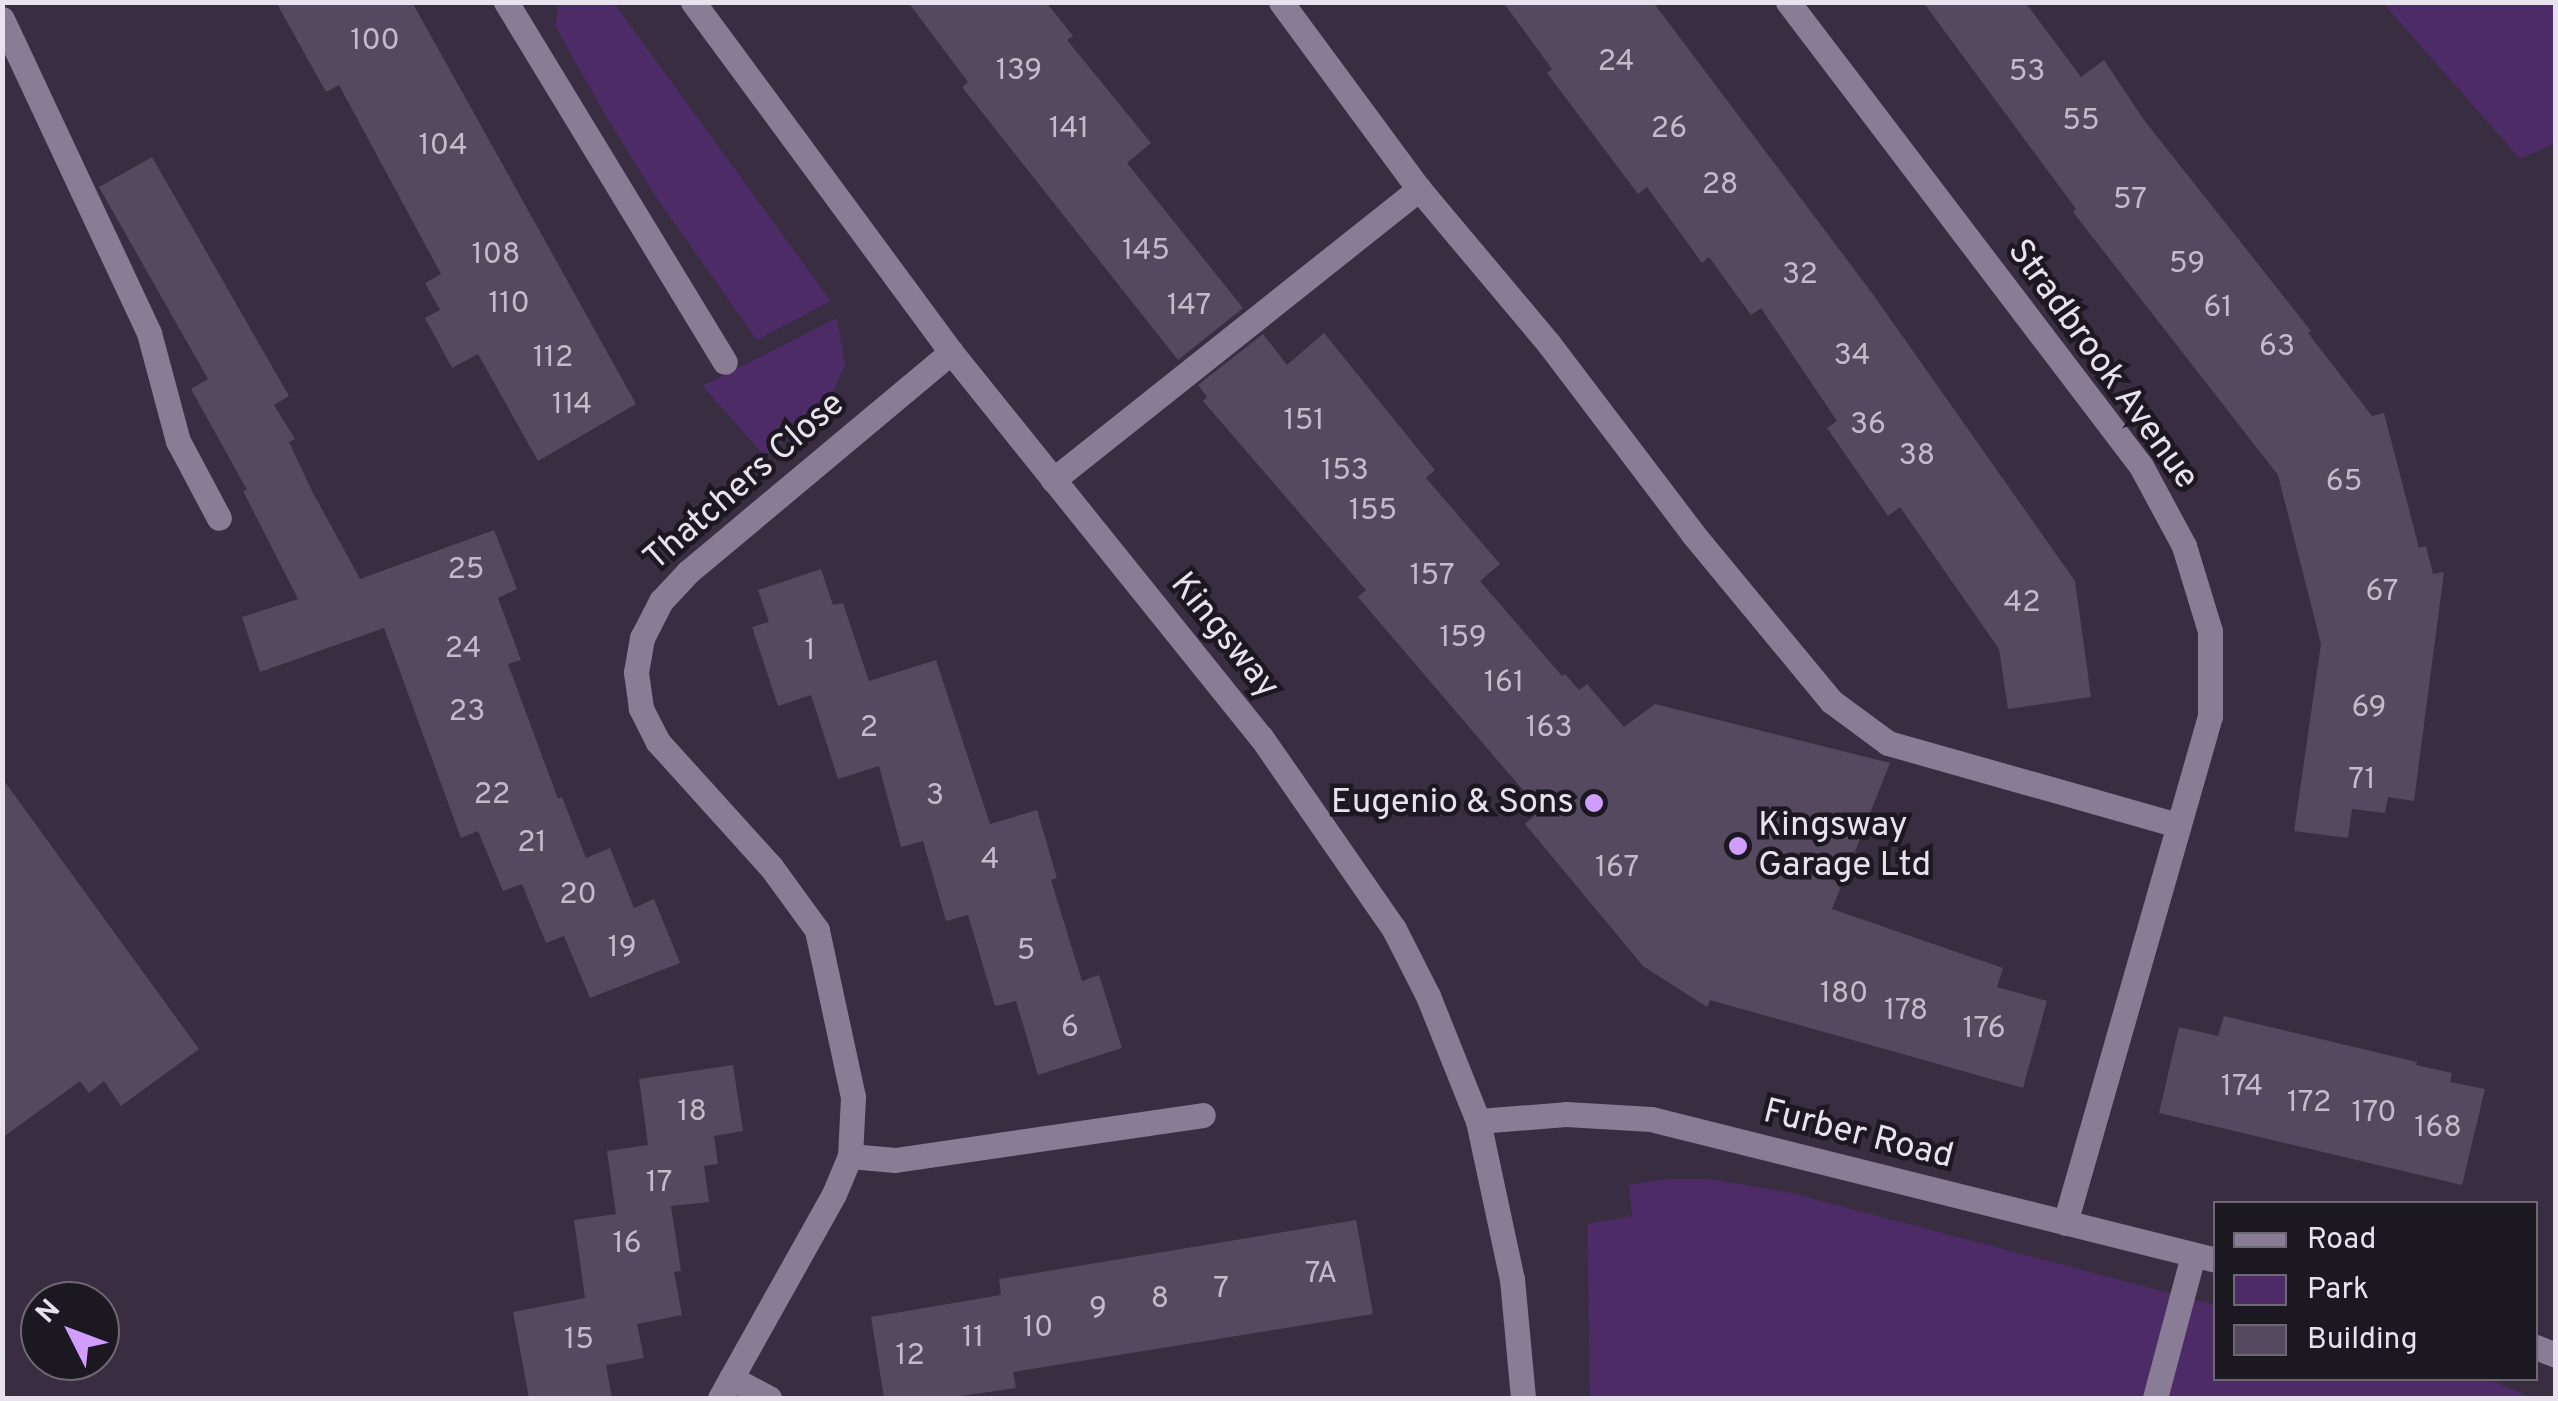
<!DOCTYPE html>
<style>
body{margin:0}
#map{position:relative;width:2558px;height:1401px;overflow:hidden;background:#382d41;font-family:Overpass,sans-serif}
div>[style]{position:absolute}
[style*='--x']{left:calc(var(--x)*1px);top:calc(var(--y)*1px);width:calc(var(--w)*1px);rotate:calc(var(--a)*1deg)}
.green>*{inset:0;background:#4c2b66}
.building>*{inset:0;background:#55495f}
.service>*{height:25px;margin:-12.5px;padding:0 12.5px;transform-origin:12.5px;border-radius:12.5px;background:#897d95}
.minor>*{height:25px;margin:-12.5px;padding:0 12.5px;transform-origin:12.5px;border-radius:12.5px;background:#897d95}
.tertiary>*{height:25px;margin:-12.5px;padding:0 12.5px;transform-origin:12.5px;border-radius:12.5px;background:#897d95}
.dots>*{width:28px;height:28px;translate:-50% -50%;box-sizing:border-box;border:5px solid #1c1821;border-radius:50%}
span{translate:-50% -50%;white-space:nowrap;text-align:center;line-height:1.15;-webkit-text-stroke:9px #1c1821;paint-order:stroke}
.number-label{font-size:30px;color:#c3bbca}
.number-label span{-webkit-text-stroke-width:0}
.street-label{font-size:35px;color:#e8e1ee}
.poi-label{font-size:35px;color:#e8e1ee}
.right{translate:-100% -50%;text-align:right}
.left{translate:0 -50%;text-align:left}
.frame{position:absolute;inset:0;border:5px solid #e8e1ee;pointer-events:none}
.legend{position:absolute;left:2213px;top:1201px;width:325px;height:180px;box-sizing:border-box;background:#1c1821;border:2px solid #6e6873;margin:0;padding:12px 18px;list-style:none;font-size:30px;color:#e8e1ee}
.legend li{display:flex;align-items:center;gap:20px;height:50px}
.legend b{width:50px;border:2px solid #6e6873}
.north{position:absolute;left:20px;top:1281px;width:100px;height:100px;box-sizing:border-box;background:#1c1821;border:2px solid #6e6873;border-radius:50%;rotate:312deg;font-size:28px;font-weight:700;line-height:40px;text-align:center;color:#e8e1ee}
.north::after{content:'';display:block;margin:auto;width:35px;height:45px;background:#d19dfe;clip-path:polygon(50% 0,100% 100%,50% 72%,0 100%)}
</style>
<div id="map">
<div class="green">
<div style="clip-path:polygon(559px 3px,614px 3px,831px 301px,757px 340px,658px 200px,607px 118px,555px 26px)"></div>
<div style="clip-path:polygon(2383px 3px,2555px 3px,2555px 143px,2520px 159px)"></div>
<div style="clip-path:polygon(837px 318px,845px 364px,831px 398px,810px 423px,764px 455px,702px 386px)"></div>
<div style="clip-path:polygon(1666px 1179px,1709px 1179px,1791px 1193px,2215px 1305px,2216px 1378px,2487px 1379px,2533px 1398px,1590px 1398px,1587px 1224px,1632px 1216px,1629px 1185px)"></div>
</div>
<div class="building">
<div style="clip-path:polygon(276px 2px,412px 2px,636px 404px,538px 461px,478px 354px,452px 368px,425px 318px,440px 310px,425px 283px,441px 274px,339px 85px,326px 92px)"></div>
<div style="clip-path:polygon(908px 2px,1046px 2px,1073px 36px,1067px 40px,1151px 143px,1127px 163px,1243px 308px,1178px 360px,962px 87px,968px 82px)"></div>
<div style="clip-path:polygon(1503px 2px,1653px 2px,1872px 293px,2075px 581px,2091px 697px,2008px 709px,1999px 649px,1900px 507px,1888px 516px,1827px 428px,1837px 421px,1761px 308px,1751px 315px,1709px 257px,1702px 263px,1647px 187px,1638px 194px,1547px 73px,1552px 69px)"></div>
<div style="clip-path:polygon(1923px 2px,2025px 2px,2081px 77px,2104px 60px,2144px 120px,2311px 331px,2308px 333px,2372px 416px,2384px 413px,2419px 548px,2426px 546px,2433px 574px,2444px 572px,2414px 801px,2388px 797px,2385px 813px,2352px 809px,2348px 838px,2294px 831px,2321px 644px,2278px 475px,2073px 212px,2076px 209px)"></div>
<div style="clip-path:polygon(152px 157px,289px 396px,274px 405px,295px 439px,289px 442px,312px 491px,360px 579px,494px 530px,517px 589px,498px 598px,521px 660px,508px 664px,558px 799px,562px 797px,586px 858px,610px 848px,634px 908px,654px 899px,680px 963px,590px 998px,564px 936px,546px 943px,522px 884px,503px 891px,478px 831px,461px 838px,384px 628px,260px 672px,242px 617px,298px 599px,243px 491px,247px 490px,191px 389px,208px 379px,99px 187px)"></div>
<div style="clip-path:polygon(1324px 333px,1435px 470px,1426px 478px,1500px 564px,1480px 581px,1562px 676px,1565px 674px,1579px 690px,1587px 684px,1624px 727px,1655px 704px,1890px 763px,1832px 909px,2003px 968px,1997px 987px,2047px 1001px,2023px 1088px,1710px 1000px,1707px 1007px,1643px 966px,1525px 824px,1540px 810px,1358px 597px,1366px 590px,1203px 401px,1207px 397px,1198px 385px,1263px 334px,1287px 365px)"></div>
<div style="clip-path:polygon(821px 569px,833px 605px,843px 603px,869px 681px,936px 660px,990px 824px,1037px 810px,1057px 878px,1051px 880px,1082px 981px,1099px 975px,1122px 1048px,1038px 1075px,1016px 1001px,995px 1006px,968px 915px,946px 921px,923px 841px,901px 847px,879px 766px,838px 779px,811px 695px,778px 706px,752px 627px,769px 622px,758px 590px)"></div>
<div style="clip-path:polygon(2px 778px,199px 1049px,121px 1106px,104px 1081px,89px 1093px,80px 1081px,2px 1138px)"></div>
<div style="clip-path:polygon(2224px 1016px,2417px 1062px,2416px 1065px,2452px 1073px,2450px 1082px,2485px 1089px,2462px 1185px,2159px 1113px,2179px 1027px,2218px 1036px)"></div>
<div style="clip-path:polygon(733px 1065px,743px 1131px,714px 1136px,718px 1164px,704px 1166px,709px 1202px,671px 1206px,681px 1271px,674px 1272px,682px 1315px,637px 1324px,644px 1358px,606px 1365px,612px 1398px,529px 1398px,513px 1312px,585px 1298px,574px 1220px,616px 1214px,607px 1151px,648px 1145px,639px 1079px)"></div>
<div style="clip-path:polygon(1356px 1220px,1373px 1314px,1013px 1372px,1016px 1388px,947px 1398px,884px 1398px,871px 1317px,1001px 1295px,999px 1279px)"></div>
</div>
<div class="service">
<div style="--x:506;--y:2;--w:421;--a:58.7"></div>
<div style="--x:1281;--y:2;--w:232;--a:53.6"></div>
<div style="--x:1419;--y:189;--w:202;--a:50"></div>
<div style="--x:1549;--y:344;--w:238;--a:52.8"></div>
<div style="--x:1693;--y:534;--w:217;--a:50.4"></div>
<div style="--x:1831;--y:701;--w:71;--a:36.4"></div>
<div style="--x:1888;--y:743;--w:300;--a:15.8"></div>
<div style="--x:2;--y:19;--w:347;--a:64.9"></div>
<div style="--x:149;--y:333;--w:112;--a:75"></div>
<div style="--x:178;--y:441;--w:87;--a:62"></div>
<div style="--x:1053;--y:480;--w:468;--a:-38.5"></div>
<div style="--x:2155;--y:1398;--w:148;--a:-75.1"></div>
</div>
<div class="minor">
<div style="--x:1788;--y:2;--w:583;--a:52.74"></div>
<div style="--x:2141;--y:466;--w:91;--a:61.7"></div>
<div style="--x:2184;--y:546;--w:89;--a:73"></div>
<div style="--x:2210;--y:631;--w:85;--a:90"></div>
<div style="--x:2210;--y:716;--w:527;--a:105.96"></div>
<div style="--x:1478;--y:1121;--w:88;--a:-4.5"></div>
<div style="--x:1566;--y:1114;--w:85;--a:3.4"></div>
<div style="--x:1651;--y:1119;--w:582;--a:14.01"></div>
<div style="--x:850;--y:1156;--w:45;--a:5.1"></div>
<div style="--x:895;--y:1160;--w:311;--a:-8.3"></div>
<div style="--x:2536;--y:1347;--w:22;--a:22"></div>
<div style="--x:731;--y:1378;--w:43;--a:27.8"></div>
<div style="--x:720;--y:1398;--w:234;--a:-60.8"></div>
<div style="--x:834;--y:1194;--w:41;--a:-67.2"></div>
<div style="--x:850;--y:1156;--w:59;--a:-87.1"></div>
<div style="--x:853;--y:1097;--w:171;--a:-102.2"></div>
<div style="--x:817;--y:930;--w:78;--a:-126.1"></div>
<div style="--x:771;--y:867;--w:169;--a:-132.1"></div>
<div style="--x:658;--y:742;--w:38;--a:-117"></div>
<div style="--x:641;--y:708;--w:36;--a:-98"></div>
<div style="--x:636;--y:672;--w:35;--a:-80"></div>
<div style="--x:642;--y:638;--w:42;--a:-62.8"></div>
<div style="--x:661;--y:601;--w:40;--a:-47"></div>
<div style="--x:688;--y:572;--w:343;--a:-39.9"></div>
</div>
<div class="tertiary">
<div style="--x:693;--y:2;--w:435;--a:53.6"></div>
<div style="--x:951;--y:352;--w:494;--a:51.2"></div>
<div style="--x:1261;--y:737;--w:234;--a:55.3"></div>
<div style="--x:1394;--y:929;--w:75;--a:63.1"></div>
<div style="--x:1428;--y:996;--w:135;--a:68.2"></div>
<div style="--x:1478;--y:1121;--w:162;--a:77.9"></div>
<div style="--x:1512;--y:1279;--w:120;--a:84.7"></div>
</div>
<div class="dots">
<div style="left:1594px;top:803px;background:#d19dfe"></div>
<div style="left:1738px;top:846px;background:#d19dfe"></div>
</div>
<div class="number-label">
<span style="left:375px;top:42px">100</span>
<span style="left:1616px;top:63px">24</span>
<span style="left:1019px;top:72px">139</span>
<span style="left:2027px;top:73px">53</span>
<span style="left:2081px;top:122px">55</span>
<span style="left:1069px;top:130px">141</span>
<span style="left:1669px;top:130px">26</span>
<span style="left:443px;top:147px">104</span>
<span style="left:1720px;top:186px">28</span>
<span style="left:2130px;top:201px">57</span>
<span style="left:1146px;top:252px">145</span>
<span style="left:496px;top:256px">108</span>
<span style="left:2187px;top:265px">59</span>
<span style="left:1800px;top:276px">32</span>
<span style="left:509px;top:305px">110</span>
<span style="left:1189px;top:307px">147</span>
<span style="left:2218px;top:309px">61</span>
<span style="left:2277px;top:348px">63</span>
<span style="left:1852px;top:357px">34</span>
<span style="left:553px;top:359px">112</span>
<span style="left:572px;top:406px">114</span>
<span style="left:1304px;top:422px">151</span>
<span style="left:1868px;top:426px">36</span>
<span style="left:1917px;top:457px">38</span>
<span style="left:1345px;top:472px">153</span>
<span style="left:2344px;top:483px">65</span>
<span style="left:1373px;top:512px">155</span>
<span style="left:466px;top:571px">25</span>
<span style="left:1432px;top:577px">157</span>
<span style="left:2382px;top:593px">67</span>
<span style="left:2022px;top:604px">42</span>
<span style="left:1463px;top:639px">159</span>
<span style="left:463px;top:650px">24</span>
<span style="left:810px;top:652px">1</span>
<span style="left:1504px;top:684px">161</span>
<span style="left:2369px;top:709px">69</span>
<span style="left:467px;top:713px">23</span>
<span style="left:869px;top:729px">2</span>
<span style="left:1549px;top:729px">163</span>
<span style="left:2362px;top:781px">71</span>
<span style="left:492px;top:796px">22</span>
<span style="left:935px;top:797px">3</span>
<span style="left:532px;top:844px">21</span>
<span style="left:990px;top:861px">4</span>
<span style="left:1617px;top:869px">167</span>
<span style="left:578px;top:896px">20</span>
<span style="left:622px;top:949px">19</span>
<span style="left:1026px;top:952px">5</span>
<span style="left:1844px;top:995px">180</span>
<span style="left:1906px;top:1012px">178</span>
<span style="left:1070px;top:1029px">6</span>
<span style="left:1984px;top:1030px">176</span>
<span style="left:2242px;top:1088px">174</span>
<span style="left:2309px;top:1104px">172</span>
<span style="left:692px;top:1113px">18</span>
<span style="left:2374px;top:1114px">170</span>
<span style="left:2438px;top:1129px">168</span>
<span style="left:659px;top:1184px">17</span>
<span style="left:627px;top:1245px">16</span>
<span style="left:1321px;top:1275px">7A</span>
<span style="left:1221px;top:1290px">7</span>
<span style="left:1160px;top:1300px">8</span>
<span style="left:1098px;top:1310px">9</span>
<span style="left:1038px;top:1329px">10</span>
<span style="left:973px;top:1339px">11</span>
<span style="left:579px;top:1341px">15</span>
<span style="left:910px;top:1357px">12</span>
</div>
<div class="street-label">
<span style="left:2102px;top:365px;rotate:54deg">Stradbrook Avenue</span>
<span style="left:745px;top:482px;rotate:-41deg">Thatchers Close</span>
<span style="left:1224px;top:636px;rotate:51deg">Kingsway</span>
<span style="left:1858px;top:1135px;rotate:14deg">Furber Road</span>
</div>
<div class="poi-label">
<span class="right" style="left:1574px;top:803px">Eugenio &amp; Sons</span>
<span class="left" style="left:1758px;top:846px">Kingsway<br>Garage Ltd</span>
</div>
<div class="frame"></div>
<ul class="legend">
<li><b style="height:12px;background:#897d95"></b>Road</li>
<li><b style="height:28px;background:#4c2b66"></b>Park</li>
<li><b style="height:28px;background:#55495f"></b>Building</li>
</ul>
<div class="north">N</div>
</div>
